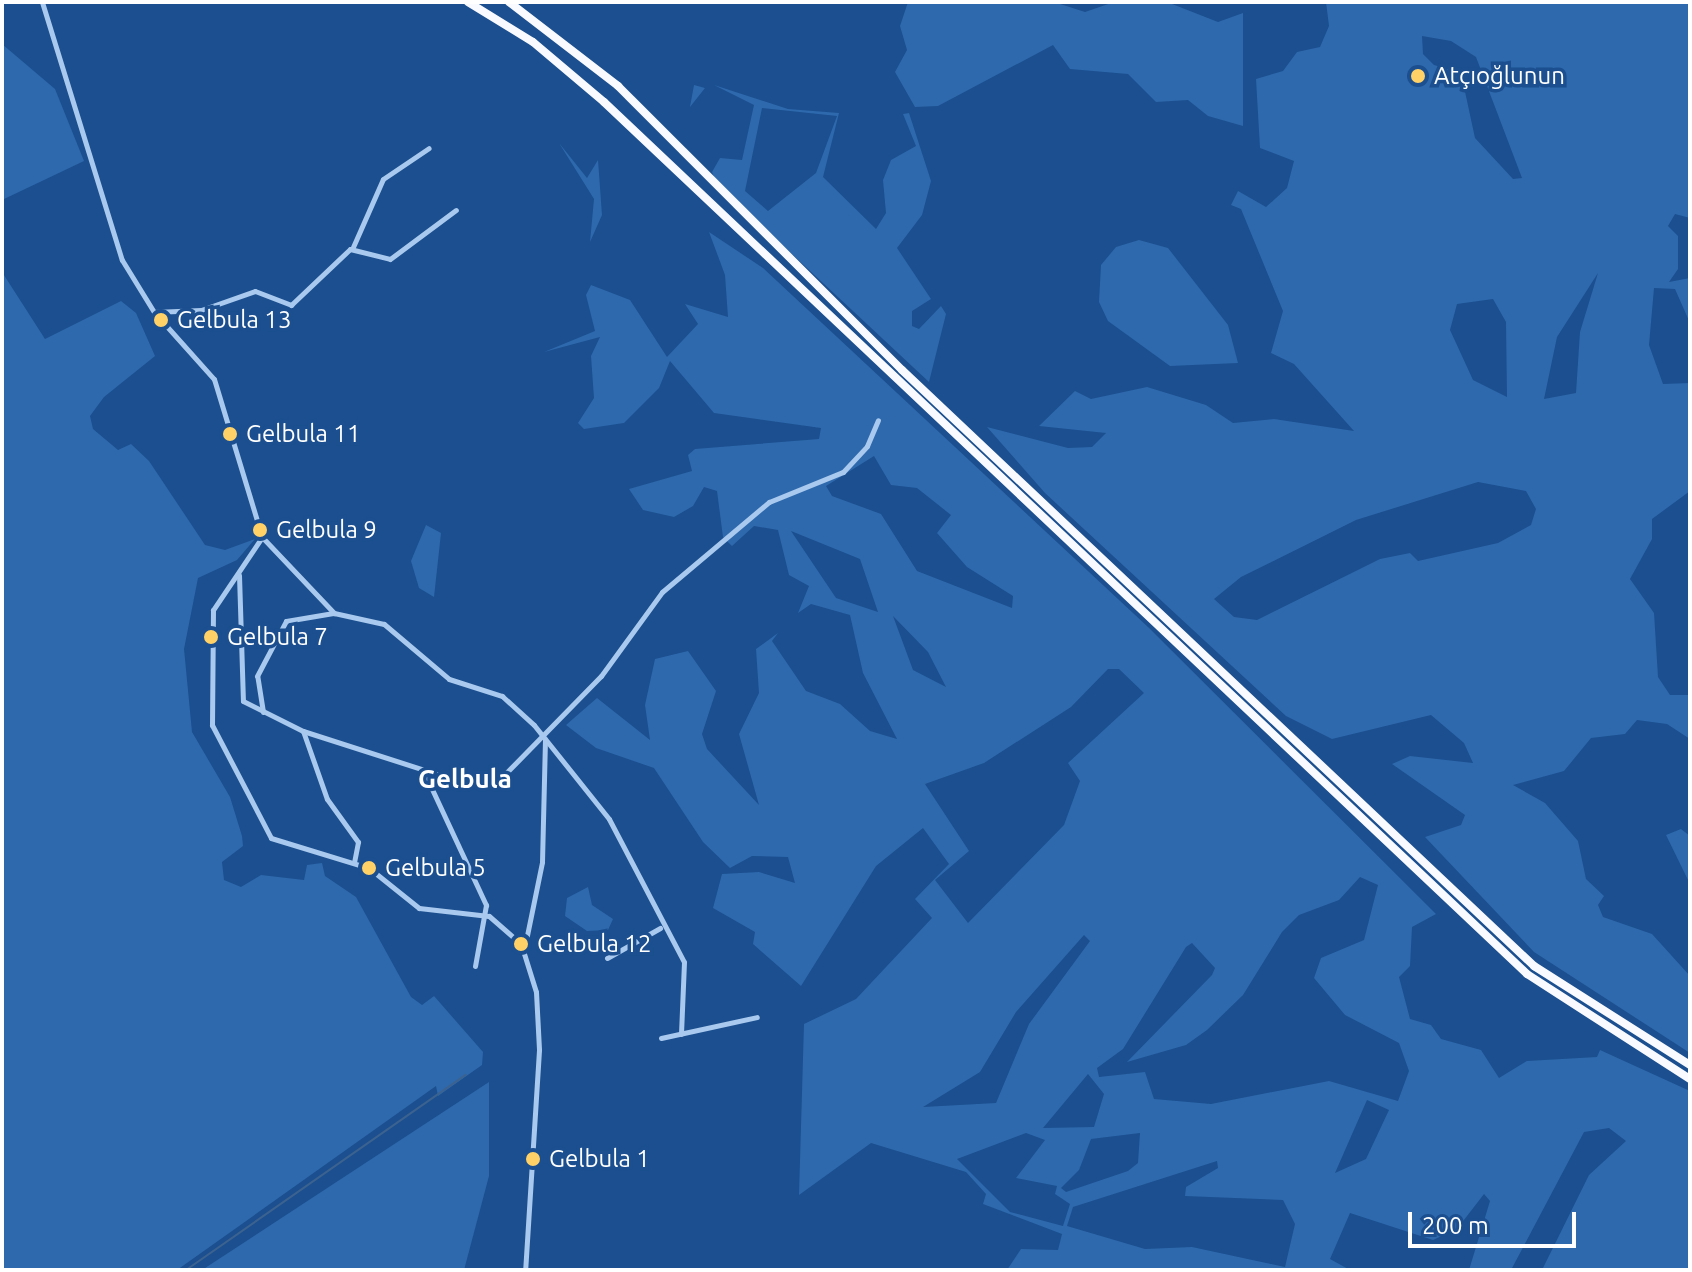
<!DOCTYPE html>
<meta charset="utf-8">
<style>
body{margin:0}
#map{position:relative;width:1692px;height:1272px;overflow:hidden;background:#1b4f8f;font-family:Ubuntu,sans-serif}
div>[style]{position:absolute}
[style*='--x']{left:calc(var(--x)*1px);top:calc(var(--y)*1px);width:calc(var(--w)*1px);rotate:calc(var(--a)*1deg)}
.green>*{inset:0;background:#2e69ad}
.stream>*{height:2px;margin:-1px;padding:0 1px;transform-origin:1px;border-radius:1px;background:#3c6290}
.minor>*{height:5px;margin:-2.5px;padding:0 2.5px;transform-origin:2.5px;border-radius:2.5px;background:#a9c9ee}
.trunk>*{height:8px;margin:-4px;padding:0 4px;transform-origin:4px;border-radius:4px;background:#f8faff}
.dots>*{width:22px;height:22px;translate:-50% -50%;box-sizing:border-box;border:4px solid #1b4f8f;border-radius:50%}
span{translate:-50% -50%;white-space:nowrap;text-align:center;line-height:1.15;-webkit-text-stroke:7px #1b4f8f;paint-order:stroke}
.poi-label{font-size:24px;color:#fff}
.left{translate:0 -50%;text-align:left}
.neighbourhood-label{font-size:26px;color:#fff;font-weight:700}
.frame{position:absolute;inset:0;border:4px solid #fff;pointer-events:none}
.scale{position:absolute;left:1408px;top:1212px;width:168px;height:36px;box-sizing:border-box;border:4px solid #fff;border-top:0;padding-left:10px;font-size:24px;line-height:28px;white-space:nowrap;color:#fff;-webkit-text-stroke:6px #1b4f8f;paint-order:stroke}
</style>
<div id="map">
<div class="green">
<div style="clip-path:polygon(908px 2px,1054px 2px,1085px 12px,1114px 2px,1167px 2px,1218px 22px,1243px 13px,1243px 126px,1208px 116px,1188px 100px,1156px 102px,1128px 74px,1070px 69px,1053px 45px,938px 106px,915px 107px,895px 72px,907px 50px,900px 26px)"></div>
<div style="clip-path:polygon(evenodd,1326px 2px,1690px 2px,1690px 218px,1675px 214px,1668px 226px,1678px 236px,1678px 269px,1669px 282px,1690px 278px,1690px 323px,1675px 289px,1654px 288px,1649px 345px,1663px 384px,1690px 383px,1690px 491px,1652px 519px,1652px 539px,1630px 579px,1654px 613px,1658px 677px,1670px 695px,1690px 695px,1690px 739px,1667px 724px,1637px 720px,1625px 734px,1591px 738px,1564px 771px,1513px 785px,1545px 803px,1578px 841px,1586px 879px,1604px 896px,1598px 905px,1603px 917px,1652px 934px,1690px 976px,1690px 1053px,1534px 952px,1425px 837px,1461px 825px,1465px 815px,1392px 764px,1410px 756px,1473px 763px,1464px 743px,1431px 715px,1332px 739px,1286px 716px,1045px 493px,987px 427px,1068px 448px,1092px 447px,1106px 433px,1039px 426px,1075px 391px,1091px 399px,1147px 387px,1206px 405px,1233px 423px,1274px 419px,1354px 431px,1294px 364px,1271px 353px,1283px 311px,1241px 209px,1231px 205px,1238px 191px,1266px 207px,1287px 188px,1294px 161px,1260px 148px,1256px 79px,1283px 71px,1297px 52px,1320px 47px,1329px 26px,1326px 2px,1422px 36px,1451px 41px,1476px 57px,1522px 178px,1513px 179px,1475px 138px,1461px 73px,1434px 65px,1423px 54px,1422px 36px,1326px 2px,1598px 273px,1580px 332px,1576px 393px,1544px 399px,1557px 337px,1598px 273px,1326px 2px,1493px 299px,1506px 322px,1507px 397px,1473px 380px,1450px 330px,1457px 304px,1493px 299px,1326px 2px,1478px 482px,1526px 491px,1536px 509px,1531px 525px,1498px 543px,1418px 561px,1410px 553px,1380px 559px,1257px 620px,1234px 617px,1214px 599px,1241px 577px,1356px 520px,1478px 482px)"></div>
<div style="clip-path:polygon(2px 44px,55px 89px,84px 161px,2px 200px)"></div>
<div style="clip-path:polygon(694px 85px,705px 88px,690px 107px,683px 145px)"></div>
<div style="clip-path:polygon(evenodd,714px 85px,788px 109px,839px 113px,823px 177px,876px 229px,886px 213px,883px 180px,891px 160px,916px 146px,903px 114px,909px 113px,931px 181px,922px 215px,897px 248px,931px 299px,912px 311px,912px 326px,919px 329px,941px 306px,946px 314px,929px 382px,717px 184px,712px 172px,720px 158px,742px 160px,754px 105px,714px 85px,762px 108px,837px 116px,816px 173px,768px 211px,745px 191px,762px 108px)"></div>
<div style="clip-path:polygon(559px 143px,587px 178px,598px 160px,602px 215px,590px 242px,594px 199px)"></div>
<div style="clip-path:polygon(evenodd,709px 232px,763px 268px,1148px 627px,1436px 914px,1412px 927px,1410px 966px,1399px 977px,1410px 1019px,1431px 1025px,1441px 1039px,1481px 1050px,1499px 1078px,1527px 1061px,1597px 1057px,1600px 1050px,1690px 1091px,1690px 1270px,1542px 1270px,1589px 1175px,1626px 1141px,1609px 1128px,1584px 1132px,1511px 1270px,1469px 1270px,1490px 1201px,1484px 1194px,1457px 1229px,1433px 1240px,1350px 1213px,1330px 1259px,1350px 1270px,1007px 1270px,1021px 1249px,1058px 1250px,1062px 1234px,983px 1204px,986px 1194px,966px 1172px,871px 1143px,799px 1195px,804px 1024px,856px 999px,932px 918px,915px 899px,949px 864px,923px 828px,876px 866px,801px 986px,753px 944px,755px 932px,713px 908px,722px 874px,759px 872px,795px 883px,788px 857px,752px 856px,730px 868px,703px 842px,654px 768px,596px 748px,566px 725px,597px 698px,650px 740px,645px 705px,655px 659px,688px 651px,716px 691px,702px 734px,707px 749px,759px 805px,739px 734px,759px 693px,756px 649px,778px 633px,772px 641px,806px 691px,840px 704px,870px 731px,897px 739px,863px 673px,850px 615px,811px 604px,798px 613px,809px 586px,789px 575px,778px 530px,754px 526px,732px 546px,723px 537px,717px 491px,704px 487px,693px 506px,674px 517px,643px 510px,629px 489px,692px 471px,688px 455px,695px 449px,819px 439px,821px 428px,714px 413px,670px 361px,659px 388px,624px 423px,584px 429px,578px 423px,594px 398px,591px 356px,600px 337px,544px 352px,595px 331px,586px 295px,591px 285px,630px 300px,667px 357px,698px 324px,685px 304px,728px 317px,725px 275px,709px 232px,874px 456px,891px 485px,917px 488px,951px 515px,937px 533px,967px 567px,1013px 596px,1012px 608px,917px 571px,881px 514px,832px 496px,826px 486px,874px 456px,709px 232px,791px 531px,860px 559px,878px 612px,836px 598px,791px 531px,709px 232px,893px 616px,928px 652px,946px 687px,913px 670px,893px 616px,709px 232px,1108px 669px,1119px 669px,1144px 693px,1068px 763px,1080px 781px,1064px 825px,968px 923px,935px 880px,969px 851px,925px 784px,984px 763px,1071px 707px,1108px 669px,709px 232px,1360px 877px,1378px 885px,1364px 940px,1321px 958px,1314px 978px,1345px 1015px,1399px 1043px,1409px 1071px,1398px 1101px,1329px 1081px,1211px 1104px,1154px 1099px,1145px 1072px,1099px 1077px,1097px 1068px,1123px 1049px,1186px 947px,1192px 943px,1215px 968px,1212px 975px,1127px 1062px,1186px 1045px,1207px 1030px,1243px 995px,1282px 932px,1299px 915px,1339px 900px,1360px 877px,709px 232px,1084px 935px,1090px 941px,1029px 1024px,996px 1103px,923px 1107px,980px 1072px,1016px 1012px,1084px 935px,709px 232px,1088px 1074px,1104px 1094px,1094px 1127px,1043px 1128px,1088px 1074px,709px 232px,1367px 1100px,1389px 1110px,1366px 1159px,1335px 1173px,1367px 1100px,709px 232px,1026px 1133px,1045px 1140px,1016px 1178px,1057px 1186px,1055px 1194px,1070px 1204px,1063px 1226px,1010px 1212px,957px 1159px,1026px 1133px,709px 232px,1140px 1133px,1138px 1163px,1128px 1171px,1066px 1192px,1061px 1188px,1079px 1170px,1091px 1139px,1140px 1133px,709px 232px,1217px 1161px,1218px 1168px,1186px 1187px,1185px 1196px,1283px 1200px,1295px 1224px,1285px 1267px,1192px 1247px,1145px 1249px,1067px 1226px,1073px 1207px,1217px 1161px)"></div>
<div style="clip-path:polygon(1139px 240px,1168px 248px,1228px 325px,1238px 363px,1170px 366px,1108px 321px,1099px 302px,1101px 265px,1116px 247px)"></div>
<div style="clip-path:polygon(2px 272px,45px 339px,121px 301px,136px 313px,155px 356px,104px 397px,90px 416px,93px 429px,118px 450px,131px 444px,149px 461px,205px 545px,225px 550px,255px 539px,237px 560px,198px 578px,184px 649px,192px 732px,230px 797px,242px 836px,243px 846px,222px 862px,224px 880px,241px 887px,261px 875px,304px 880px,307px 865px,322px 863px,325px 876px,356px 897px,411px 997px,422px 1005px,434px 996px,483px 1052px,482px 1065px,438px 1096px,436px 1086px,177px 1270px,2px 1270px)"></div>
<div style="clip-path:polygon(426px 525px,441px 533px,434px 597px,419px 588px,411px 561px)"></div>
<div style="clip-path:polygon(1681px 829px,1690px 836px,1690px 884px,1666px 835px)"></div>
<div style="clip-path:polygon(588px 887px,592px 905px,613px 919px,608px 930px,587px 931px,565px 916px,567px 898px)"></div>
<div style="clip-path:polygon(489px 1082px,489px 1176px,464px 1270px,202px 1270px)"></div>
</div>
<div class="stream">
<div style="--x:186;--y:1270;--w:341;--a:-34.9"></div>
</div>
<div class="minor">
<div style="--x:42;--y:2;--w:270;--a:72.8"></div>
<div style="--x:122;--y:260;--w:61;--a:58.4"></div>
<div style="--x:154;--y:312;--w:90;--a:48.2"></div>
<div style="--x:214;--y:379;--w:165;--a:73.1"></div>
<div style="--x:262;--y:537;--w:105;--a:46.5"></div>
<div style="--x:334;--y:613;--w:51;--a:12.4"></div>
<div style="--x:384;--y:624;--w:85;--a:40.2"></div>
<div style="--x:449;--y:679;--w:56;--a:17.8"></div>
<div style="--x:502;--y:696;--w:43;--a:42.2"></div>
<div style="--x:534;--y:725;--w:120;--a:51.4"></div>
<div style="--x:609;--y:819;--w:161;--a:62.3"></div>
<div style="--x:684;--y:962;--w:72;--a:92.4"></div>
<div style="--x:353;--y:247;--w:74;--a:-66.2"></div>
<div style="--x:383;--y:179;--w:55;--a:-34"></div>
<div style="--x:154;--y:312;--w:47;--a:-2.4"></div>
<div style="--x:201;--y:310;--w:57;--a:-19.4"></div>
<div style="--x:255;--y:291;--w:39;--a:21"></div>
<div style="--x:291;--y:305;--w:81;--a:-43.5"></div>
<div style="--x:350;--y:249;--w:41;--a:14"></div>
<div style="--x:390;--y:259;--w:82;--a:-36.6"></div>
<div style="--x:262;--y:537;--w:88;--a:123.9"></div>
<div style="--x:213;--y:610;--w:115;--a:90.5"></div>
<div style="--x:212;--y:725;--w:127;--a:62.4"></div>
<div style="--x:271;--y:838;--w:102;--a:17"></div>
<div style="--x:369;--y:868;--w:64;--a:38.7"></div>
<div style="--x:419;--y:908;--w:70;--a:6.5"></div>
<div style="--x:489;--y:916;--w:43;--a:41.2"></div>
<div style="--x:521;--y:944;--w:50;--a:72.6"></div>
<div style="--x:536;--y:992;--w:58;--a:87"></div>
<div style="--x:539;--y:1050;--w:220;--a:93.6"></div>
<div style="--x:239;--y:575;--w:126;--a:88.2"></div>
<div style="--x:243;--y:701;--w:67;--a:26.6"></div>
<div style="--x:303;--y:731;--w:72;--a:70.6"></div>
<div style="--x:327;--y:799;--w:53;--a:54.2"></div>
<div style="--x:358;--y:842;--w:20;--a:101"></div>
<div style="--x:263;--y:712;--w:36;--a:-99"></div>
<div style="--x:257;--y:676;--w:62;--a:-62.2"></div>
<div style="--x:286;--y:621;--w:48;--a:-9.7"></div>
<div style="--x:303;--y:731;--w:150;--a:17.8"></div>
<div style="--x:446;--y:777;--w:47;--a:4.9"></div>
<div style="--x:493;--y:781;--w:14;--a:-30"></div>
<div style="--x:505;--y:774;--w:137;--a:-45.6"></div>
<div style="--x:601;--y:676;--w:104;--a:-54"></div>
<div style="--x:662;--y:592;--w:140;--a:-40.1"></div>
<div style="--x:769;--y:502;--w:80;--a:-22.1"></div>
<div style="--x:843;--y:472;--w:35;--a:-47"></div>
<div style="--x:867;--y:446;--w:28;--a:-67"></div>
<div style="--x:424;--y:772;--w:147;--a:65"></div>
<div style="--x:486;--y:905;--w:62;--a:100.2"></div>
<div style="--x:524;--y:950;--w:90;--a:-78.4"></div>
<div style="--x:542;--y:862;--w:123;--a:-88.6"></div>
<div style="--x:607;--y:958;--w:61;--a:-29.5"></div>
<div style="--x:661;--y:1038;--w:98;--a:-12.3"></div>
</div>
<div class="trunk">
<div style="--x:468;--y:2;--w:76;--a:31.6"></div>
<div style="--x:533;--y:42;--w:93;--a:40.2"></div>
<div style="--x:604;--y:102;--w:1270;--a:43.37"></div>
<div style="--x:1527;--y:974;--w:194;--a:32.8"></div>
<div style="--x:509;--y:2;--w:138;--a:37.6"></div>
<div style="--x:618;--y:86;--w:402;--a:45"></div>
<div style="--x:902;--y:370;--w:869;--a:43.32"></div>
<div style="--x:1534;--y:966;--w:185;--a:32.4"></div>
</div>
<div class="dots">
<div style="left:1418px;top:76px;background:#ffd166"></div>
<div style="left:161px;top:320px;background:#ffd166"></div>
<div style="left:230px;top:434px;background:#ffd166"></div>
<div style="left:260px;top:530px;background:#ffd166"></div>
<div style="left:211px;top:637px;background:#ffd166"></div>
<div style="left:369px;top:868px;background:#ffd166"></div>
<div style="left:521px;top:944px;background:#ffd166"></div>
<div style="left:533px;top:1159px;background:#ffd166"></div>
</div>
<div class="poi-label">
<span class="left" style="left:1434px;top:76px">Atçıoğlunun</span>
<span class="left" style="left:177px;top:320px">Gelbula 13</span>
<span class="left" style="left:246px;top:434px">Gelbula 11</span>
<span class="left" style="left:276px;top:530px">Gelbula 9</span>
<span class="left" style="left:227px;top:637px">Gelbula 7</span>
<span class="left" style="left:385px;top:868px">Gelbula 5</span>
<span class="left" style="left:537px;top:944px">Gelbula 12</span>
<span class="left" style="left:549px;top:1159px">Gelbula 1</span>
</div>
<div class="neighbourhood-label">
<span style="left:465px;top:779px">Gelbula</span>
</div>
<div class="frame"></div>
<div class="scale">200 m</div>
</div>
